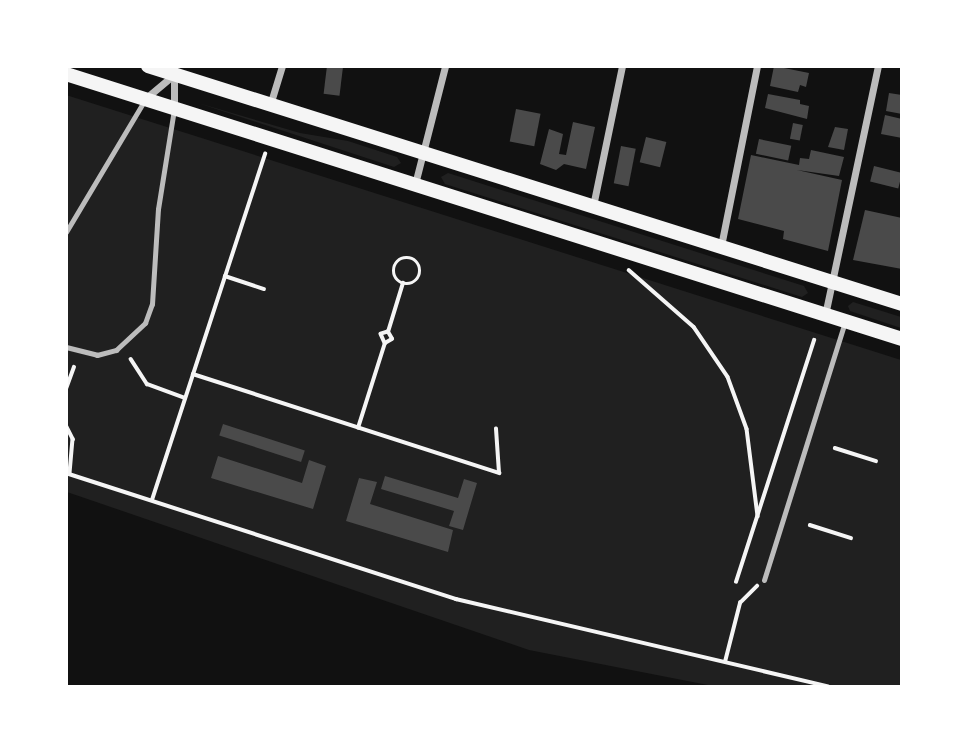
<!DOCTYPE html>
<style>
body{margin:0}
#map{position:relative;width:968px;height:753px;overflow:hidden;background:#111;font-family:"Golos Text",sans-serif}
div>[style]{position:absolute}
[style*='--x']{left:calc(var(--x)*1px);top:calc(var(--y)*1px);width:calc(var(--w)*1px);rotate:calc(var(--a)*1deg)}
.green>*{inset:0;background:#202020}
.building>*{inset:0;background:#4a4a4a;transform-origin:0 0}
.path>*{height:3.5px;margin:-1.75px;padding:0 1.75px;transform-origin:1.75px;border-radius:1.75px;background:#f5f5f5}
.path>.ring{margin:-1.75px;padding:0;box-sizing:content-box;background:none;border:3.5px solid #f5f5f5;border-radius:50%}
.service>*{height:5px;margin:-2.5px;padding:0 2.5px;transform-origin:2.5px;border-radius:2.5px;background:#bcbcbc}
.minor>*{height:7px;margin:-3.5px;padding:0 3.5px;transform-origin:3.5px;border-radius:3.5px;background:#bcbcbc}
.secondary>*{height:14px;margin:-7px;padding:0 7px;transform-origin:7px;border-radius:7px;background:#f5f5f5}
span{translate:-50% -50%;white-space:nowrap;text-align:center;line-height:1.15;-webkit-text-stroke:5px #fff;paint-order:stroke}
.frame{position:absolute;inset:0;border:68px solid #fff;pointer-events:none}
</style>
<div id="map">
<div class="green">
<div style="clip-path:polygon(66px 95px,901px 360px,901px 686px,713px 686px,529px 650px,67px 492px)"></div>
<div style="clip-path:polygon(198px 103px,300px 133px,348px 141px,397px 157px,401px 163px,394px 167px)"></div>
<div style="clip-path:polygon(448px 173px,804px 286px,808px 293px,802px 297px,445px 184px,441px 177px)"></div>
<div style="clip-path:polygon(853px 302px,901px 317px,901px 328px,850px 311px,848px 306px)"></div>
</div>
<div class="building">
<div style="left:327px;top:66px;width:16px;height:28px;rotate:7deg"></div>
<div style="clip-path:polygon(774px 66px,809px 73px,806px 87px,800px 85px,798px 92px,770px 86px)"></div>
<div style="clip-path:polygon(889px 93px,902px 95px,902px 114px,886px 111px)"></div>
<div style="clip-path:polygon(768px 94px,800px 100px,800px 104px,809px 106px,807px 119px,765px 108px)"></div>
<div style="left:516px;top:109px;width:25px;height:33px;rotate:11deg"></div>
<div style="clip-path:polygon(885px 115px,902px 119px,902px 138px,881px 134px)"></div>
<div style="clip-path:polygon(573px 122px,595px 127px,586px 169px,564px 164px,556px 170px,540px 164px,549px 129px,563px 134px,559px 154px,566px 155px)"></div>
<div style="left:793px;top:123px;width:10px;height:16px;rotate:11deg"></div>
<div style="clip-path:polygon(835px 127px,848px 129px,844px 150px,828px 147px)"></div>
<div style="left:646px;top:137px;width:21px;height:26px;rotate:14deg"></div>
<div style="left:759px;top:139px;width:33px;height:15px;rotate:12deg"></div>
<div style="left:621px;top:146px;width:15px;height:38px;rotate:11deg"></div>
<div style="clip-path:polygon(811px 150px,844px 157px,839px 176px,797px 170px,842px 180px,828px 251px,783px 239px,784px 231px,738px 219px,751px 155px,799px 165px,800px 158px,809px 159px)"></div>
<div style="left:874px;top:166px;width:29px;height:16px;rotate:14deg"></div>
<div style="clip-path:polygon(865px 210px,902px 218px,902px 269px,853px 260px)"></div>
<div style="left:223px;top:424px;width:86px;height:12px;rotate:18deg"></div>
<div style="clip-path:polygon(218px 456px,302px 483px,309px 460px,326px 466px,313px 509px,211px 478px)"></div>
<div style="clip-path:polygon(385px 476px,458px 498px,464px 479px,477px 483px,463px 530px,449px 526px,454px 511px,381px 489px)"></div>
<div style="clip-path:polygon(359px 478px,377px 482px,370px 504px,453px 530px,448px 552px,346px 521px)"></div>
</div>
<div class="path">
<div class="ring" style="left:394px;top:258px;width:22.5px;height:22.5px"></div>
<div style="--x:629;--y:270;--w:86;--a:41.2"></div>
<div style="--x:694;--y:327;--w:60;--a:55.8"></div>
<div style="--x:728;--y:377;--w:55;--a:69.9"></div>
<div style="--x:747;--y:429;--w:88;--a:82.8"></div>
<div style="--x:225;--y:276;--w:41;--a:18.4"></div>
<div style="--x:388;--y:332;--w:51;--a:-73"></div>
<div style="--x:131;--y:359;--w:30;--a:57"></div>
<div style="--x:147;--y:384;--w:40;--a:20.2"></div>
<div style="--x:193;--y:374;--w:322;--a:17.9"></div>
<div style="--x:499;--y:473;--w:44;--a:-93.9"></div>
<div style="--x:66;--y:389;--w:23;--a:-70"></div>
<div style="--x:66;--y:425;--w:16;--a:63"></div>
<div style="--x:73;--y:439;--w:34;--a:95"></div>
<div style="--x:358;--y:428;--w:89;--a:-72.4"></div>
<div style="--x:385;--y:343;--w:8;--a:-30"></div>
<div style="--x:392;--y:339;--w:8;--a:-120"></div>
<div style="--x:388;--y:332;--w:7;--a:164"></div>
<div style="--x:381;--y:334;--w:10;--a:66"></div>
<div style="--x:835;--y:448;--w:43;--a:17.6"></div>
<div style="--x:66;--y:473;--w:410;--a:17.9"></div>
<div style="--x:456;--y:599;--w:382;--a:13.2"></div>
<div style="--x:152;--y:500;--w:364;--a:-71.9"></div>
<div style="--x:810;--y:525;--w:43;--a:17.6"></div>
<div style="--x:736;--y:582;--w:254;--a:-72.1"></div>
<div style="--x:725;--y:662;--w:61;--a:-75.7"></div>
<div style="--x:740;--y:603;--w:24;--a:-45"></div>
</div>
<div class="service">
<div style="--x:66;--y:232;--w:152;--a:-59.2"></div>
<div style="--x:66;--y:347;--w:32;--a:14"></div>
<div style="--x:97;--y:355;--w:20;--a:-15"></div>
<div style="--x:116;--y:350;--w:40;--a:-43"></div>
<div style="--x:145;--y:323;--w:20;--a:-70"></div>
<div style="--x:152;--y:304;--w:95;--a:-86.4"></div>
<div style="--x:158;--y:209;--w:101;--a:-80.9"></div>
<div style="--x:764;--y:580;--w:268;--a:-72.6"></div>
</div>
<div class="minor">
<div style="--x:174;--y:66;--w:41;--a:90"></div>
<div style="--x:146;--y:98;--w:35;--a:-40"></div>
<div style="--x:270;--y:105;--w:41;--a:-72.9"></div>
<div style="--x:415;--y:184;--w:122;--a:-75.7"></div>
<div style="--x:593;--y:206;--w:143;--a:-78.3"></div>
<div style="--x:721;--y:246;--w:184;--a:-78.7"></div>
<div style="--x:825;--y:315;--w:255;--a:-78"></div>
</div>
<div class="secondary">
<div style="--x:148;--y:66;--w:791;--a:17.52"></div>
<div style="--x:66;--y:74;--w:877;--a:17.59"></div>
</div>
<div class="frame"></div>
</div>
